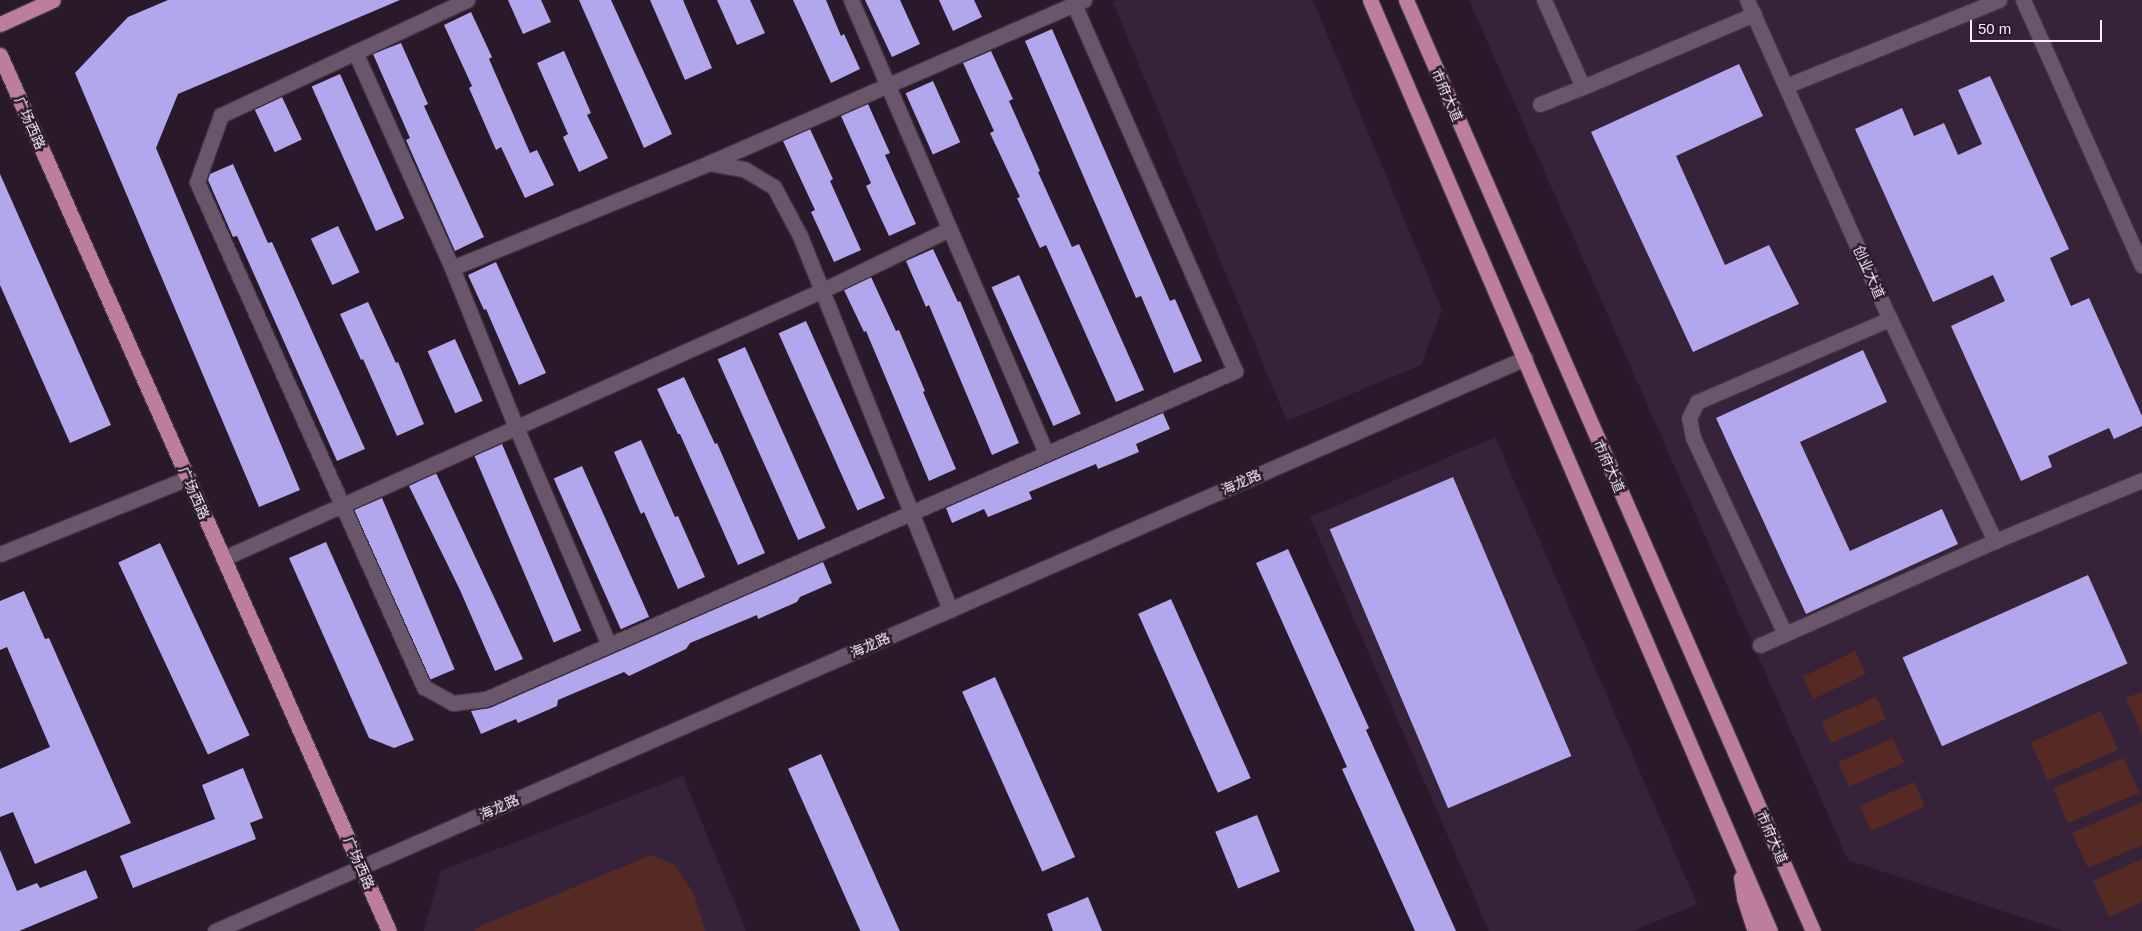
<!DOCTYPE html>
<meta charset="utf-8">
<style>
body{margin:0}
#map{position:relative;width:2142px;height:931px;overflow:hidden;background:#29192b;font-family:Arial,"Noto Sans SC",sans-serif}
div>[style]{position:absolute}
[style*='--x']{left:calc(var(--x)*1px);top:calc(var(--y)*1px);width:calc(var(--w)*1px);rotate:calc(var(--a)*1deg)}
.built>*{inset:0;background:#372339}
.green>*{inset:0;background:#562a24;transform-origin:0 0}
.building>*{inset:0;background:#b2a7ec;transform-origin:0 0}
.roads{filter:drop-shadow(1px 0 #403341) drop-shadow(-1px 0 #403341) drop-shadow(0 1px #403341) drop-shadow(0 -1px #403341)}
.minor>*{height:15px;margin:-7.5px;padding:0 7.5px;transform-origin:7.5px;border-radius:7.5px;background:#69566b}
.major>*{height:15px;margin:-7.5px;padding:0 7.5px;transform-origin:7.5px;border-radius:7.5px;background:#bc7e9b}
span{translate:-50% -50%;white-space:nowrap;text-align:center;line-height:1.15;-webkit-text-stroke:5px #29192b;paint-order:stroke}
.street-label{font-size:14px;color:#faeffb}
.scale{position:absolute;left:1970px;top:20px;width:132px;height:22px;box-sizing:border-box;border:2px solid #faeffb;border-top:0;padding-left:6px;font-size:15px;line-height:18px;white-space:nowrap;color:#faeffb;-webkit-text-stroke:4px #29192b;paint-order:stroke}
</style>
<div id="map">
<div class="built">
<div style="clip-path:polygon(1118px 0,1313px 0,1442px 310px,1421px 365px,1287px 421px,1113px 2px)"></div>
<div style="clip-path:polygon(1469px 0,2142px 0,2142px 931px,2063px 931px,1848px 860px)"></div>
<div style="clip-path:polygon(1495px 437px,1697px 904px,1633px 931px,1489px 931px,1310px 517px)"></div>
<div style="clip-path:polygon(683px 776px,746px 931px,424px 931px,441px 871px)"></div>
</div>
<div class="green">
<div style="left:1855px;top:651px;width:25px;height:58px;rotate:64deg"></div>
<div style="clip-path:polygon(2142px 692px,2142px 735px,2126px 698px)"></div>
<div style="left:1876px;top:697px;width:24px;height:60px;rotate:66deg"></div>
<div style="left:2101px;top:711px;width:42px;height:77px;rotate:66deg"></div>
<div style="left:1893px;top:738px;width:27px;height:60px;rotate:66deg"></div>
<div style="left:2124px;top:758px;width:38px;height:77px;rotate:67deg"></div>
<div style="left:1914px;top:782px;width:27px;height:59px;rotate:66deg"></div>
<div style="clip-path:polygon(2142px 802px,2142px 845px,2088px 868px,2072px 833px)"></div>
<div style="clip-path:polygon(651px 855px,675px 865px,694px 894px,705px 931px,475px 931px,476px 928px)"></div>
<div style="clip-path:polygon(2142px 859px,2142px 902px,2109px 917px,2093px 881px)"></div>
</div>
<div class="building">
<div style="clip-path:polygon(168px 0,400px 0,178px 94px,156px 148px,300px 490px,259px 507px,75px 73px,128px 17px)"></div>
<div style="clip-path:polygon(508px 0,541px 0,551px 22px,523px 34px)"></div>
<div style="clip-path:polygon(579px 0,611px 0,672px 134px,644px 148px)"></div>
<div style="clip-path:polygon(650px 0,683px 0,712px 68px,685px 80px)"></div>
<div style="clip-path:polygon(717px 0,750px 0,765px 33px,737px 45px)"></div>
<div style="clip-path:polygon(793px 0,826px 0,841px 36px,844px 34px,860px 69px,831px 83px)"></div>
<div style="clip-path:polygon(865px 0,900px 0,920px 44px,892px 57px)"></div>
<div style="clip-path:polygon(939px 0,974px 0,982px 17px,953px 31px)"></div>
<div style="clip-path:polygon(471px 12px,492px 57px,489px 59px,530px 153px,537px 150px,554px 185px,525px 198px,501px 147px,496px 150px,469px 88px,472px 86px,444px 25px)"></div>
<div style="clip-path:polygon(1052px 29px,1170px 301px,1175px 299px,1202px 361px,1174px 373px,1141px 296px,1136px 298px,1025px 41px)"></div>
<div style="clip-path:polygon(401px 43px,428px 104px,424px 106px,484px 237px,455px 251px,406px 140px,410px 138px,373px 54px)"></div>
<div style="clip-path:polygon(564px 51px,591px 113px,587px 115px,608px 158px,579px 172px,563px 137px,568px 134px,537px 63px)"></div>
<div style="clip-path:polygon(991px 51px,1013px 99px,1009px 101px,1040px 171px,1038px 172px,1072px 247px,1079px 244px,1144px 390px,1116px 402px,1046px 245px,1040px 248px,1017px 198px,1020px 197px,990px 133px,994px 131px,963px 63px)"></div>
<div style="clip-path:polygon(1739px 64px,1763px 116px,1676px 156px,1725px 265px,1769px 245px,1799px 304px,1693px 352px,1591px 132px)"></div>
<div style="left:340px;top:74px;width:158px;height:31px;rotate:66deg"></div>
<div style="clip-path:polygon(1990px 76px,2069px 249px,2050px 258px,2071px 306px,2089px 298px,2142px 416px,2142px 426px,2114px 439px,2109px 428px,2048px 456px,2052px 467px,2021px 481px,1951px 326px,2005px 301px,1993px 275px,1933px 302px,1855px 129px,1902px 108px,1914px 136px,1944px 123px,1958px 155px,1982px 144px,1958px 90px)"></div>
<div style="left:933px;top:81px;width:67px;height:30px;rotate:66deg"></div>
<div style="left:282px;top:97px;width:47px;height:30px;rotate:65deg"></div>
<div style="clip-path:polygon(868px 104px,890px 153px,885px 155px,916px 224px,889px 236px,866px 186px,871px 183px,841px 116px)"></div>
<div style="clip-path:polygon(810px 129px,833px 179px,830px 181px,861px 250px,834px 262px,811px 212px,815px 210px,783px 141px)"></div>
<div style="clip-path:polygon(233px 164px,268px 243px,272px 242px,365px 449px,337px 461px,237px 236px,233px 237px,208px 180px,210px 174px)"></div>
<div style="clip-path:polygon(0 174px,111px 425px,70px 443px,0 285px)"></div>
<div style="left:338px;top:226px;width:51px;height:30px;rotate:65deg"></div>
<div style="clip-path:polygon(933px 249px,958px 302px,960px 301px,1019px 443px,992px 455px,929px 305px,926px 307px,906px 261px)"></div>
<div style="clip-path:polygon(496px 262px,546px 373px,519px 385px,486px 309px,484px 310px,468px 275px)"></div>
<div style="left:1019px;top:275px;width:152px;height:30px;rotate:66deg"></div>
<div style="clip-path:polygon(871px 277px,896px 331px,899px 330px,925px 391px,923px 392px,956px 469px,929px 481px,866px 331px,864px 332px,844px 290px)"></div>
<div style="clip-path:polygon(368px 302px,396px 363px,398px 362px,424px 424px,397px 436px,363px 359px,361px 360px,340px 314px)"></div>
<div style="left:806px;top:321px;width:194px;height:30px;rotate:66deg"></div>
<div style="left:455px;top:339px;width:68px;height:30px;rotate:66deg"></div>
<div style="left:745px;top:347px;width:198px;height:30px;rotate:66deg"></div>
<div style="clip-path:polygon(1863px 350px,1887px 402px,1800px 442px,1850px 551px,1942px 509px,1958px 544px,1806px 614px,1716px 418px)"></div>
<div style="clip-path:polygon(684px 377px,715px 444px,717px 443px,765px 553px,738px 565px,680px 434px,678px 434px,657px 389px)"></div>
<div style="clip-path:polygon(1163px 413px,1170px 429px,1136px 444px,1139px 452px,1098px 469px,1096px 464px,1029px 492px,1032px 499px,988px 517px,984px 509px,952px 523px,946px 508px)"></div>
<div style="clip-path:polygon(641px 440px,675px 517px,678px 516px,705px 577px,678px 589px,644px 512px,641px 514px,614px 452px)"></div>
<div style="left:502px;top:444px;width:203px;height:30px;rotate:67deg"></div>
<div style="left:582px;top:466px;width:165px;height:31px;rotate:66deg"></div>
<div style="clip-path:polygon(436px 473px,523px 659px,495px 671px,460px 590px,409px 486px)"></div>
<div style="left:1453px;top:477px;width:303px;height:134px;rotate:67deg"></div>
<div style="left:382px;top:498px;width:186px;height:30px;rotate:67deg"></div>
<div style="clip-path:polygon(326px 542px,414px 740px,394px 748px,369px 738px,289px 558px)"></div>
<div style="left:160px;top:543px;width:212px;height:46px;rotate:65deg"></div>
<div style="clip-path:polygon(1288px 549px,1369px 728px,1366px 730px,1456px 931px,1415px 931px,1342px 769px,1347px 767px,1256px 563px)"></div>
<div style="clip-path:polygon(823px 562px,832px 583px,800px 597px,797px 602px,758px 619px,757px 615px,690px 643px,686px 649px,629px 676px,624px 672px,558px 700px,557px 706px,518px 723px,516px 719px,481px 734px,471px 711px,490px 708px)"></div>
<div style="left:2088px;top:575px;width:97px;height:203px;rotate:66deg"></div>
<div style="clip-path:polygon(24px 591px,45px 639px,49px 638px,131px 823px,35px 864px,13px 812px,0 817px,0 769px,50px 747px,7px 647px,0 650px,0 601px)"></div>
<div style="left:1171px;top:599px;width:196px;height:36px;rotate:66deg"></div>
<div style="left:995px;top:677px;width:197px;height:36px;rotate:66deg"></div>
<div style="left:821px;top:754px;width:194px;height:36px;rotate:66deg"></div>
<div style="clip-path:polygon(243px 768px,263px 818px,250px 823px,256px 839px,133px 888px,120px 856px,215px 819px,202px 785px)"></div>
<div style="left:1257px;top:815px;width:61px;height:45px;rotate:68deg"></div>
<div style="clip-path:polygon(0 850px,17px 891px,37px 883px,40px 888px,86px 870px,98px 898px,19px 931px,0 931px)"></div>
<div style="clip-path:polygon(1088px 897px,1102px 931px,1053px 931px,1047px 914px)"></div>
</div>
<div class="roads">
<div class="minor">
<div style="--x:467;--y:0;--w:272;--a:154.9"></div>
<div style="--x:221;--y:115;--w:71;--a:109.7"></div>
<div style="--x:197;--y:182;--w:554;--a:65.8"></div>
<div style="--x:424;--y:687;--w:33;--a:29"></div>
<div style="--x:453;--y:703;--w:33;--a:-7"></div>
<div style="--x:486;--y:699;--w:818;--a:-23.65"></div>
<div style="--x:1235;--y:371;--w:405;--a:-113.7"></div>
<div style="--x:851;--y:0;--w:493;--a:66.7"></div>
<div style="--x:1544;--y:0;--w:95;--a:65.9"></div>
<div style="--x:1583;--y:87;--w:186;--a:-23.1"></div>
<div style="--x:1747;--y:0;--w:350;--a:65.9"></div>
<div style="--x:1890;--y:319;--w:246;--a:64.7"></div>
<div style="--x:2023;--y:0;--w:291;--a:65.9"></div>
<div style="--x:355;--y:52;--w:237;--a:65.8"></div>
<div style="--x:452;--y:268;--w:171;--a:68.1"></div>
<div style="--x:516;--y:427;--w:237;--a:66.9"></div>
<div style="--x:1786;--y:86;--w:230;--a:-22"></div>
<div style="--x:1540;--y:104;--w:46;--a:-21.6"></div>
<div style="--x:709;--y:163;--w:36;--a:10"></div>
<div style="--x:744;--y:169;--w:35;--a:31"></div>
<div style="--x:774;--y:187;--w:55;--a:62"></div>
<div style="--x:800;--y:236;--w:403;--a:68.1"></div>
<div style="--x:452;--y:268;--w:278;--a:-22.2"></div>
<div style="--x:709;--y:163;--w:409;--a:-23.5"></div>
<div style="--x:0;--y:554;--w:203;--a:-22"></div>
<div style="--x:224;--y:558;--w:654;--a:-24.1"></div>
<div style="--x:821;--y:291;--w:142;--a:-25.8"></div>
<div style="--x:1785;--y:634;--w:217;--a:-115.1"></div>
<div style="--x:1693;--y:438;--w:20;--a:-101"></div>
<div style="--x:1689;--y:418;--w:18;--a:-63"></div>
<div style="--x:1697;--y:402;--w:210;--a:-23.3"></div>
<div style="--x:1760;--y:645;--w:257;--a:-23.9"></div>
<div style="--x:1995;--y:541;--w:159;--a:-22.5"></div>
<div style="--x:215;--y:931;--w:1430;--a:-23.62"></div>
</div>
<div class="major">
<div style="--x:1370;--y:0;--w:1013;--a:66.75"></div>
<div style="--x:1406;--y:0;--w:1016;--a:66.39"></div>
<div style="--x:0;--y:24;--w:58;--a:-24.4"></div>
<div style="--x:0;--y:55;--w:958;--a:66.06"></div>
<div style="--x:1741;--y:878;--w:20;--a:81"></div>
<div style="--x:1744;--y:898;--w:35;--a:72"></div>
</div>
</div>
<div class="street-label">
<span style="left:1447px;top:95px;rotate:66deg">市府大道</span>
<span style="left:30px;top:123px;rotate:66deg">广场西路</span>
<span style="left:1869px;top:272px;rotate:66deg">创业大道</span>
<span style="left:1609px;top:466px;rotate:66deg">市府大道</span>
<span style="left:1241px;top:482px;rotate:-24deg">海龙路</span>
<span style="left:194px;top:493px;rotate:66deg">广场西路</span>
<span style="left:870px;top:645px;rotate:-24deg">海龙路</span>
<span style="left:499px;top:807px;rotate:-24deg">海龙路</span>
<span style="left:1772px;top:837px;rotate:66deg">市府大道</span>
<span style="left:359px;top:863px;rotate:66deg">广场西路</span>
</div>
<div class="scale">50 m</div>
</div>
